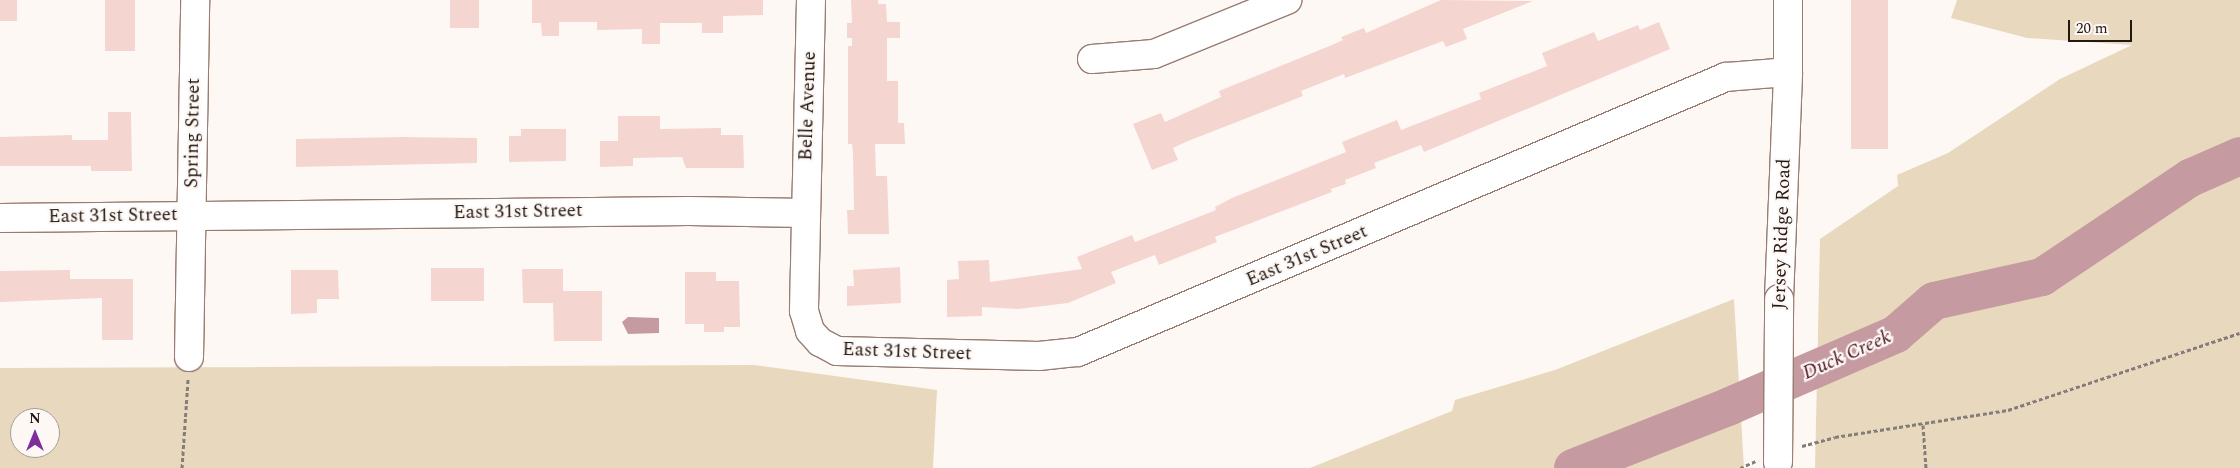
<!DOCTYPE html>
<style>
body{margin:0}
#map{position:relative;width:2240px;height:468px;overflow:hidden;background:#fef8f5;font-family:Spectral,serif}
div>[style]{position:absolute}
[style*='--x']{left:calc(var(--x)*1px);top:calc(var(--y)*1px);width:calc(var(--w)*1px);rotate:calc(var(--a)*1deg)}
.green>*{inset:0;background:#e8d8bd}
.water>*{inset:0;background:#c59aa0}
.river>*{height:38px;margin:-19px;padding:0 19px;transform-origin:19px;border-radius:19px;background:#c59aa0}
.building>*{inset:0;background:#f5d5d0;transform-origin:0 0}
.path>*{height:3px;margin-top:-1.5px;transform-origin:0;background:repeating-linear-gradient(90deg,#857d79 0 4px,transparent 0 6.5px)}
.roads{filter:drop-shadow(1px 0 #977d71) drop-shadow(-1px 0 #977d71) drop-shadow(0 1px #977d71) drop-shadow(0 -1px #977d71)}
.minor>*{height:28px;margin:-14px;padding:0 14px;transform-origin:14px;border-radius:14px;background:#fff}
.bridges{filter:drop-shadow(1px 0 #977d71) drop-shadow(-1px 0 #977d71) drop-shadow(0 1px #977d71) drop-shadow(0 -1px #977d71)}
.minor-bridge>*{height:28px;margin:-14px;padding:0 14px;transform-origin:14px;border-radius:14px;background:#fff}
span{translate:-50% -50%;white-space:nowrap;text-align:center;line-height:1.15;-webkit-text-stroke:4.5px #fef8f5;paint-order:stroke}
.street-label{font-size:19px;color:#221814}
.water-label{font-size:20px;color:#4a1422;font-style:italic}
.north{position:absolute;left:10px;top:408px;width:50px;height:50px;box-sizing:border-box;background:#fef8f5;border:1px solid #a69e9b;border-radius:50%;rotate:0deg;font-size:14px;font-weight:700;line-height:20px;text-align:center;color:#221814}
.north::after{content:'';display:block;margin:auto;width:18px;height:22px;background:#7e2d9d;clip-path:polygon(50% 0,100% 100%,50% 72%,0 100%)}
.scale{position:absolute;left:2068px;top:20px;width:64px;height:22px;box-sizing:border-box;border:2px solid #221814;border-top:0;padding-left:6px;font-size:15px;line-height:18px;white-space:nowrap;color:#221814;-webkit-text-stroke:4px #fef8f5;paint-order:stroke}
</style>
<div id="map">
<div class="green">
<div style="clip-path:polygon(1957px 0,2240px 0,2240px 468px,1815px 468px,1820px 239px,1898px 186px,1897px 175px,1948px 153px,2060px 79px,2132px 45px,2027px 38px,1951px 18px)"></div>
<div style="clip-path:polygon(1734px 299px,1744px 468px,1310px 468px,1452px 411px,1455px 400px,1555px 370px)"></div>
<div style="clip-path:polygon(evenodd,754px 365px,937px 390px,933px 468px,0 468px,0 368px,754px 365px,20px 418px,50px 418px,50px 448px,20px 448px,20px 418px)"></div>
</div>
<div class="water">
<div style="clip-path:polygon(628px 317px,659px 318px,659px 333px,628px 334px,622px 322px)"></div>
</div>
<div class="river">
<div style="--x:1573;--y:468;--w:169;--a:-21.5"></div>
<div style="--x:1730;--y:406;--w:181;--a:-23.4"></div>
<div style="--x:1896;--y:334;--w:50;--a:-41"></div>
<div style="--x:1934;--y:301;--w:111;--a:-12.5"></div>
<div style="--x:2042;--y:277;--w:178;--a:-33.8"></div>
<div style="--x:2190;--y:178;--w:55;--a:-23.7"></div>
</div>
<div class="building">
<div style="left:0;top:0;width:17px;height:21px"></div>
<div style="left:105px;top:0;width:30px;height:51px"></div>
<div style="left:450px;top:0;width:29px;height:28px"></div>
<div style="clip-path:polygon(532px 0,763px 0,763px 15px,723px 16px,723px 33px,702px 33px,702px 23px,660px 23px,660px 44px,642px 44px,642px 29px,597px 30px,597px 22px,559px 22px,559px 36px,542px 36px,541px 23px,532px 23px)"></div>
<div style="clip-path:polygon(851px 0,878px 0,878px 4px,886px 4px,887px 22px,900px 22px,900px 38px,887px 38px,887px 81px,898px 81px,898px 123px,904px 123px,905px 144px,875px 144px,876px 176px,887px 176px,889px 234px,848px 234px,847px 210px,854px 210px,853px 153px,852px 144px,848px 144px,848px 46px,852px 46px,852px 38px,847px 38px,847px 23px,852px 23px)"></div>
<div style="clip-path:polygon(1441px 0,1533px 1px,1463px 29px,1467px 39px,1446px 47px,1443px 41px,1345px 78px,1344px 74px,1301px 91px,1303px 96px,1188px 141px,1173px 148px,1178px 160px,1152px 170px,1133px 124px,1161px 113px,1165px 122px,1221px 97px,1219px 91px,1332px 45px,1343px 40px,1341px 37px,1364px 28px,1366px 33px)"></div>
<div style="left:1851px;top:0;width:37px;height:149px"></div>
<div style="clip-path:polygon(1659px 22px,1670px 49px,1424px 152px,1421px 145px,1374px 163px,1376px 168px,1345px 180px,1346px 184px,1331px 189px,1332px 192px,1215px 237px,1217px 242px,1159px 265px,1155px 255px,1111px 272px,1116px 283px,1068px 303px,1018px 309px,982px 307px,982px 316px,947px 317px,947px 280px,959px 279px,958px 261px,989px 260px,990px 282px,1082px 269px,1077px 257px,1132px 235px,1135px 242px,1216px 210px,1215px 207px,1232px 198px,1346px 152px,1342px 142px,1397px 120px,1401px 130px,1481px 99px,1479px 93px,1547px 66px,1542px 53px,1594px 32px,1598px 41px,1638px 25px,1640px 30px)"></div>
<div style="clip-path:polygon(108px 112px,131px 112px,132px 171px,91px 171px,91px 166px,0 166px,0 137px,72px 135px,72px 140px,108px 140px)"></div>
<div style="clip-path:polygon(618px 116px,660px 116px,660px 129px,721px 128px,721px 135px,743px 135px,744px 168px,686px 168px,682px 157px,633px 158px,633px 166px,600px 167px,600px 141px,618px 141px)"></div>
<div style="clip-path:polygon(521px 129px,566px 129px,566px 161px,509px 162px,509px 136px,521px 136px)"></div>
<div style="clip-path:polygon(402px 137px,477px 138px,477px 163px,296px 167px,296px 139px)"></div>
<div style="clip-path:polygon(900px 267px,901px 303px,847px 306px,847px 286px,854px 286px,853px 270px)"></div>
<div style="left:431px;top:268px;width:53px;height:33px"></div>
<div style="clip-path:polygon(522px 269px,563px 269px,563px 291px,602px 291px,602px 341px,554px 341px,553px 303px,523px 303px)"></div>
<div style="clip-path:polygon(70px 270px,70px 279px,133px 279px,133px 340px,102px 340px,102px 298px,0 302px,0 271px)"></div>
<div style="clip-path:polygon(291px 270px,338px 270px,339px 299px,317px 299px,317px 313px,291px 314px)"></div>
<div style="clip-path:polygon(685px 272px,716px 272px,716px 281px,739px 281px,740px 327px,724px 327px,724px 332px,704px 332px,704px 324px,685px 324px)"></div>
</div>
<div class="path">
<div style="--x:1923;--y:425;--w:43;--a:86"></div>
<div style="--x:1802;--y:446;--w:34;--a:-15"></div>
<div style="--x:1835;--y:437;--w:175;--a:-8.9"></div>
<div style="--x:2008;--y:410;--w:244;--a:-18.4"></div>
<div style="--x:182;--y:468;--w:89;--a:-86.1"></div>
<div style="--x:1740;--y:468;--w:17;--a:-24"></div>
</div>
<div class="roads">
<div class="minor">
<div style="--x:811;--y:0;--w:311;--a:91.3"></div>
<div style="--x:804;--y:311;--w:21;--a:73"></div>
<div style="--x:810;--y:331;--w:15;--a:48"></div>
<div style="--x:820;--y:342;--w:19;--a:28"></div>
<div style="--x:837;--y:351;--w:202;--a:1.4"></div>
<div style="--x:1039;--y:356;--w:39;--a:-6"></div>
<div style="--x:1078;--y:352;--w:704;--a:-23"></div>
<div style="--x:1726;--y:77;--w:62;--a:-4.6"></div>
<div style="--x:1092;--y:59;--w:62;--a:-4.6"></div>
<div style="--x:1154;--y:54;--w:144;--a:-22.1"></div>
<div style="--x:0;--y:218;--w:689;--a:-0.58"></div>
<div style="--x:689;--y:211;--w:116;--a:1"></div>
<div style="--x:1779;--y:299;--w:227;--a:-87.7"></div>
<div style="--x:1788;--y:72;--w:72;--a:-90"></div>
<div style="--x:189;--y:357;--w:357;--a:-89"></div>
</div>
</div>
<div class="bridges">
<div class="minor-bridge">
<div style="--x:1778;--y:462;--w:163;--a:-89.6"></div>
</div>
</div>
<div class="street-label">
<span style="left:808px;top:106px;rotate:-88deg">Belle Avenue</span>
<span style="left:193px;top:133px;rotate:-89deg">Spring Street</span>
<span style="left:518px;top:212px;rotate:-1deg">East 31st Street</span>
<span style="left:113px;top:216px;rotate:-1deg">East 31st Street</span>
<span style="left:1782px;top:234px;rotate:-88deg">Jersey Ridge Road</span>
<span style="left:1307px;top:256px;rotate:-23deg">East 31st Street</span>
<span style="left:907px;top:352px;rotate:2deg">East 31st Street</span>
</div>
<div class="water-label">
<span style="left:1847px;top:355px;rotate:-24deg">Duck Creek</span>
</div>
<div class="north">N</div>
<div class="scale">20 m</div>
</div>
